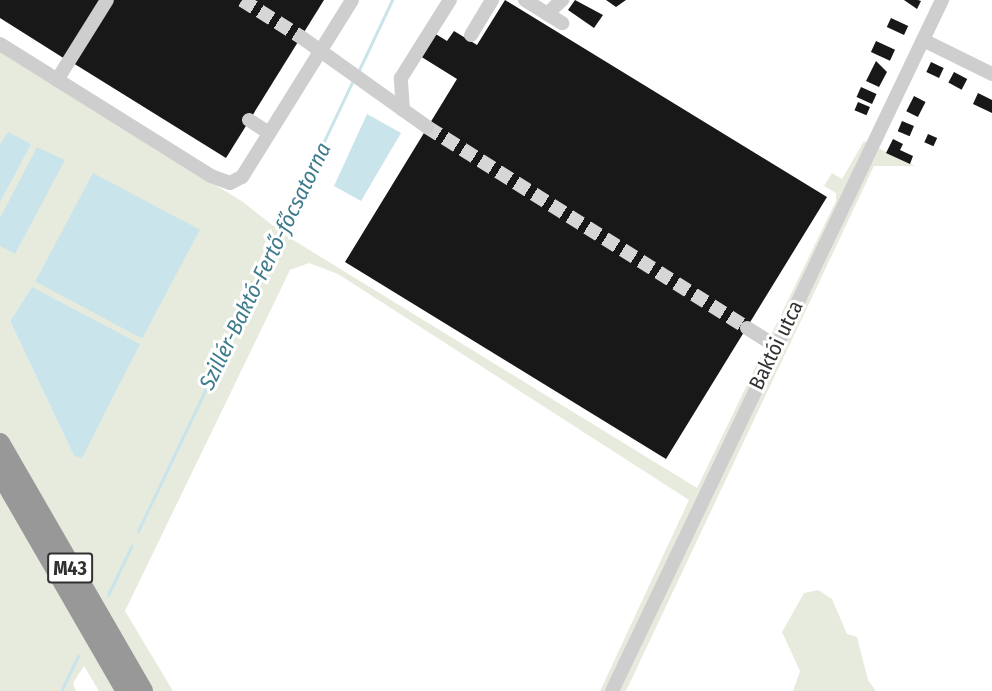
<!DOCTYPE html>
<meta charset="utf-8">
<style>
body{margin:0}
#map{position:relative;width:992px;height:691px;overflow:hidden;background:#fff;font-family:"Fira Sans Condensed",sans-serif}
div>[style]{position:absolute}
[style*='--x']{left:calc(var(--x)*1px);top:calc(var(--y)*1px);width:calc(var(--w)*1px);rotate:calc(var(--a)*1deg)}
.green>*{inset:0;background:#e7ebdd}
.water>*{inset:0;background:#cae4eb;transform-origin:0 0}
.stream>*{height:3px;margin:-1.5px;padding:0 1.5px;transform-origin:1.5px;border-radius:1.5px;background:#cae4eb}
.building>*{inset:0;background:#181818;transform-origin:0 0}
.minor-tunnel>*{height:14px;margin-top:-7px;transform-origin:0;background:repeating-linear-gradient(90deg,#d6d6d6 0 14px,transparent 0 21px)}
.minor>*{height:14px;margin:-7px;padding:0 7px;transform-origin:7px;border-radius:7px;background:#cecece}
.highway>*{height:20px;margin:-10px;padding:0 10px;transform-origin:10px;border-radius:10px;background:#989898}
span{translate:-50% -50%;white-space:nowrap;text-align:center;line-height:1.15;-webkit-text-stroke:6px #fff;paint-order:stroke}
.shield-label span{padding:2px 4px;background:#fff;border:2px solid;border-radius:4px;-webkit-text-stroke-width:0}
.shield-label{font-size:20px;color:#313131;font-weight:700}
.street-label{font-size:21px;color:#313131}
.water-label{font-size:22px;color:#3d7b8c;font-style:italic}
</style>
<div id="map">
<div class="green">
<div style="clip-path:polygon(evenodd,0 51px,243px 202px,285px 235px,697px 488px,836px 201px,836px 193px,824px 186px,832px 173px,842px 179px,864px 141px,915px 166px,874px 166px,626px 691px,600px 691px,689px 500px,338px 274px,309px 263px,290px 270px,125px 611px,173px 691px,99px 691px,84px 666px,73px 683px,76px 691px,0 691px,0 51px,32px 287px,82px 457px,74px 456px,10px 321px,32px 287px)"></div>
<div style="clip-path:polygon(818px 590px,832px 599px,847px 634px,857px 637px,868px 680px,876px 691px,793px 691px,800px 671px,782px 632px,804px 593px)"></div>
</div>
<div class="water">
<div style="clip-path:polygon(367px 114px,401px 133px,361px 201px,334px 186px)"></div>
<div style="clip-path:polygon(8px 132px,31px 144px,0 202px,0 144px)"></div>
<div style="clip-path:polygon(37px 147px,65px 160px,15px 254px,0 246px,0 218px)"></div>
<div style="left:93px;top:173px;width:121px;height:123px;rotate:28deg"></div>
<div style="clip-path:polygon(32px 287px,140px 344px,82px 458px,74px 456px,10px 321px)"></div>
</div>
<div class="stream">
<div style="--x:358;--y:72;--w:80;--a:-64.7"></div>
<div style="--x:138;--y:531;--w:499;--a:-64.5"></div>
<div style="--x:108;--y:595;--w:55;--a:-64.4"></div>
<div style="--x:61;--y:691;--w:39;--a:-64"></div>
</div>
<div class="building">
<div style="clip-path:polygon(0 0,102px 0,65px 59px,0 18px)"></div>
<div style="clip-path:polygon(112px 0,324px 0,226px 158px,73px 63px)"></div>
<div style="clip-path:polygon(505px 0,827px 197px,666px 459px,345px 262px,457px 79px,420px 56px,434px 33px,447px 41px,454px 31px,477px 45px)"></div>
<div style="clip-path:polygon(575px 0,603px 15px,594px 28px,568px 10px)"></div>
<div style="clip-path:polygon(606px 0,626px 0,616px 7px)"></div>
<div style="clip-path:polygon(904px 0,918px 0,921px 1px,917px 9px)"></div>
<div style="left:891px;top:18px;width:19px;height:10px;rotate:25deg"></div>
<div style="left:876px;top:41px;width:21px;height:12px;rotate:25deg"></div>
<div style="clip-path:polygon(876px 61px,887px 72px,879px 87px,866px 81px)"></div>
<div style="left:931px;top:62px;width:14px;height:11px;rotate:25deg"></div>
<div style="left:954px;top:72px;width:15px;height:12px;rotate:28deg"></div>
<div style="left:861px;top:87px;width:17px;height:11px;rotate:24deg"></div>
<div style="clip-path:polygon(978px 93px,992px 100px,992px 113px,973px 104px)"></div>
<div style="left:914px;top:96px;width:13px;height:17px;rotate:27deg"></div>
<div style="left:858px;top:102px;width:13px;height:9px;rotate:23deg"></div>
<div style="left:902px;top:121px;width:13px;height:11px;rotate:23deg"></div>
<div style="left:928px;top:134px;width:10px;height:9px;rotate:24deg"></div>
<div style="clip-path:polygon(893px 139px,903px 144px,900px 150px,913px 156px,910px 164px,886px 153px)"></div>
</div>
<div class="minor-tunnel">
<div style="--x:242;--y:0;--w:70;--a:32.1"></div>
<div style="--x:427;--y:127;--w:378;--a:32.1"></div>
</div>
<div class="minor">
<div style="--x:525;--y:0;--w:44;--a:31.9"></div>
<div style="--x:547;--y:14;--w:21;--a:-43"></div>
<div style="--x:471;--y:35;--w:41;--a:-59"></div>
<div style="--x:301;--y:37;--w:155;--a:35.5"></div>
<div style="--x:923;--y:40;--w:77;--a:26.2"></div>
<div style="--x:0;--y:44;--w:249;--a:32"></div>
<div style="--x:211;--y:176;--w:20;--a:20"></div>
<div style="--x:230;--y:183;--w:13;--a:-27"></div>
<div style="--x:242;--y:177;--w:208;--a:-58.1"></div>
<div style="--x:57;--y:80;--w:94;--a:-58"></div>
<div style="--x:403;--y:110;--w:32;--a:-94"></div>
<div style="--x:401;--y:78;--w:92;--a:-57.9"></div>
<div style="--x:249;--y:120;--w:24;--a:33"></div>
<div style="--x:747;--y:328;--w:34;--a:32"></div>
<div style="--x:612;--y:691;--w:766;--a:-64.47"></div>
</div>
<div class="highway">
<div style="--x:0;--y:443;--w:286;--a:60"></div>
<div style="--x:0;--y:473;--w:252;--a:60"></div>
</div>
<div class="shield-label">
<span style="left:70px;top:568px">M43</span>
</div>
<div class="street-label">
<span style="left:776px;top:345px;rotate:-64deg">Baktói utca</span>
</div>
<div class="water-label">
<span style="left:265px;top:266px;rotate:-64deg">Szillér-Baktó-Fertő-főcsatorna</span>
</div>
</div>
